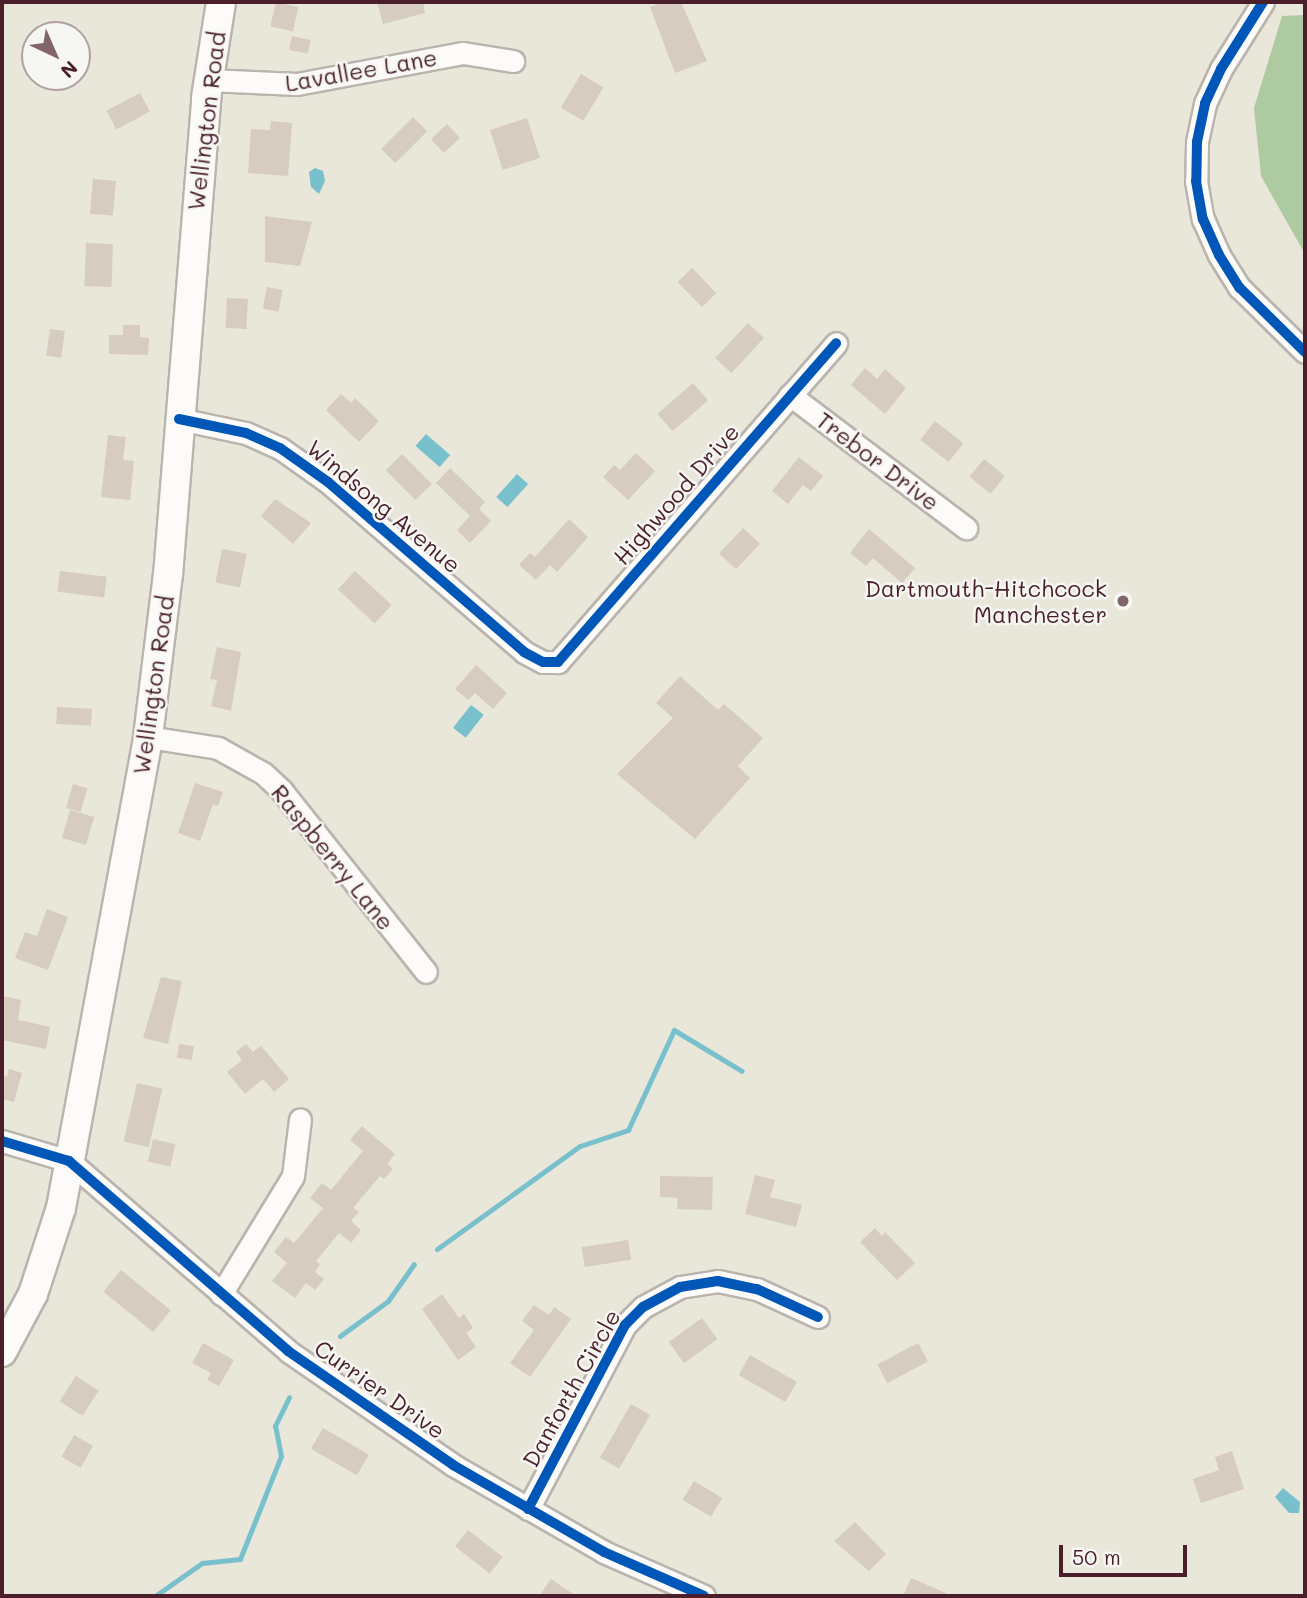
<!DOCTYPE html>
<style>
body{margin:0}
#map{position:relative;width:1307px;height:1598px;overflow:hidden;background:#e9e6da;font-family:Mali,sans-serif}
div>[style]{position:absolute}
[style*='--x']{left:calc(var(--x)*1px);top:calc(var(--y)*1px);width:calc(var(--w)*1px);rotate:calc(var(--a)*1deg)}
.forest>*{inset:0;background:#adcaa1}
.water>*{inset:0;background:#79c0cd;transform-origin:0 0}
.stream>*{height:5px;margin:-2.5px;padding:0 2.5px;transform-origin:2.5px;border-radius:2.5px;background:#79c0cd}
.building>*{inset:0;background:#d7ccc0;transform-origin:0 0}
.roads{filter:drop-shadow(2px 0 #bab4ad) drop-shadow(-2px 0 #bab4ad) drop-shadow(0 2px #bab4ad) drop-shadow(0 -2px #bab4ad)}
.street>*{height:21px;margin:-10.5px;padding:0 10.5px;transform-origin:10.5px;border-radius:10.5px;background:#fcfbf9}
.secondary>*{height:28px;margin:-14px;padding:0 14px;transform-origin:14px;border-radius:14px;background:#fcfbf9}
.cycleway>*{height:10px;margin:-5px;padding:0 5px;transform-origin:5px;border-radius:5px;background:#0057b8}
.dots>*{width:19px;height:19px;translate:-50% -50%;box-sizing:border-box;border:4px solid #f6f6f2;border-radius:50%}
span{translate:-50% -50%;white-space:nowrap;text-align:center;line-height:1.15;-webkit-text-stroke:5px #f6f6f2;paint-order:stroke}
.street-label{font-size:23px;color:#4a1f2b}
.poi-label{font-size:23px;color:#4a1f2b}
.right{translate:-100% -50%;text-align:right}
.frame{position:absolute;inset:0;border:4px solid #4a1f2b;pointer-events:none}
.north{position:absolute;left:21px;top:21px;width:70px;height:70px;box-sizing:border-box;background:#f6f6f2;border:2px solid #b1a0a2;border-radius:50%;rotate:136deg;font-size:19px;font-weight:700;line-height:28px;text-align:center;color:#4a1f2b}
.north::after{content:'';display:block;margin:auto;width:24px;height:32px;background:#826568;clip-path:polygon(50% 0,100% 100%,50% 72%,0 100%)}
.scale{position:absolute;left:1059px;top:1545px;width:128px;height:32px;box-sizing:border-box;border:4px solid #4a1f2b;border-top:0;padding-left:9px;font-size:21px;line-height:24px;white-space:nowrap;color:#4a1f2b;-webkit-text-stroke:5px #f6f6f2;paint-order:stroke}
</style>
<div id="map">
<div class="forest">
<div style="clip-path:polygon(1305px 15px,1305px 254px,1261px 176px,1254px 108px,1282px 16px)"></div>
</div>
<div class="water">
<div style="clip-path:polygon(315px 168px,323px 171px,325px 181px,319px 194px,311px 187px,309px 172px)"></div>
<div style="left:426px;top:434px;width:32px;height:16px;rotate:41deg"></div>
<div style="left:517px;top:474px;width:15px;height:31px;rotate:42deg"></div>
<div style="left:471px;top:705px;width:16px;height:29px;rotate:38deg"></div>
<div style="clip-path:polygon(1283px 1488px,1300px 1502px,1299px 1513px,1289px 1513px,1275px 1497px)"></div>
</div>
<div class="stream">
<div style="--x:437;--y:1249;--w:176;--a:-35.8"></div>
<div style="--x:580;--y:1146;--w:51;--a:-18.4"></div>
<div style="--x:628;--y:1130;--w:110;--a:-65.3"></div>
<div style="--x:674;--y:1030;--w:79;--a:31.1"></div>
<div style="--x:340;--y:1336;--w:59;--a:-36.1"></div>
<div style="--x:388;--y:1301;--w:45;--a:-54.9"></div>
<div style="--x:2;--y:1596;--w:32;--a:0"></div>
<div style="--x:155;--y:1596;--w:57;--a:-35.1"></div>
<div style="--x:202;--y:1563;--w:38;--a:-6"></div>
<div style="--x:240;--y:1559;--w:111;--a:-68.3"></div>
<div style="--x:281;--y:1456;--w:31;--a:-101"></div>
<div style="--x:275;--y:1426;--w:32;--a:-64"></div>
</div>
<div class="building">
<div style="left:276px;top:2px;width:23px;height:25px;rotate:13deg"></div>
<div style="clip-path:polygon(377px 2px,423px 2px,425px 13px,383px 24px)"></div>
<div style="clip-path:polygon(663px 2px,681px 2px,707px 61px,675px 73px,650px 7px)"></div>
<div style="left:292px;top:36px;width:19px;height:14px;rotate:12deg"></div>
<div style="left:581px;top:74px;width:26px;height:39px;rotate:31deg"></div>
<div style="left:140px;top:93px;width:21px;height:38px;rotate:62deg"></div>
<div style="left:413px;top:117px;width:20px;height:45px;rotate:45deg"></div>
<div style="left:527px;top:118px;width:42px;height:39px;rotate:72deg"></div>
<div style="clip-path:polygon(271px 121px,292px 123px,288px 176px,248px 173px,251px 129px,270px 130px)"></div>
<div style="left:447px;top:124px;width:19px;height:22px;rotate:47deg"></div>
<div style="left:93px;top:179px;width:23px;height:35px;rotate:5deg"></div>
<div style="clip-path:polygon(265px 216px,312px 222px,300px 266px,265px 262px)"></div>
<div style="left:86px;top:243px;width:27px;height:43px;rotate:2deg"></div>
<div style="left:692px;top:268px;width:35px;height:20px;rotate:46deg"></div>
<div style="left:267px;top:287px;width:16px;height:22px;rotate:11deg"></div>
<div style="left:227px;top:298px;width:21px;height:30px;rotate:3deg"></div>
<div style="left:748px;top:323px;width:22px;height:48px;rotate:43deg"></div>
<div style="clip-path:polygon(123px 325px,140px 325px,140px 337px,149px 338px,148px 355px,109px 354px,109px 335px,123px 335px)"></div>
<div style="left:50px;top:329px;width:15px;height:27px;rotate:8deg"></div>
<div style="clip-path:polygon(865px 368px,877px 379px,885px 369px,906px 388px,885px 414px,851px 385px)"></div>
<div style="left:693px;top:383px;width:23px;height:47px;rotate:49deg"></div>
<div style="clip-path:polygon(341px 394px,351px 403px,355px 398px,379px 421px,359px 442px,326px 410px)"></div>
<div style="left:935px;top:421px;width:36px;height:24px;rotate:38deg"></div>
<div style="clip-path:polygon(108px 435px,126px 437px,123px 460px,134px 461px,130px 500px,101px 497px)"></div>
<div style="clip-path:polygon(636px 453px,655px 471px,628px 500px,603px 477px,614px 465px,620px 470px)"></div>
<div style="left:402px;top:454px;width:42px;height:23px;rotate:45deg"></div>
<div style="clip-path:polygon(799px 457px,823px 476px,811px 491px,803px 485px,788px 504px,772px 491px)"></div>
<div style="left:984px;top:459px;width:27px;height:23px;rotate:39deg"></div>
<div style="clip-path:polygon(450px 468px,485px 502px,479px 509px,491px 521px,470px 543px,457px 530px,470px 516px,436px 483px)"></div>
<div style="clip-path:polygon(275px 499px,311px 523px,293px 544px,261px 516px)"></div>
<div style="clip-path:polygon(569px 519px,588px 537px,557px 572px,550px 565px,536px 580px,519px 565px,530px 553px,535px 557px)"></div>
<div style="left:743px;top:528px;width:23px;height:35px;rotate:43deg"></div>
<div style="clip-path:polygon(869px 529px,915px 568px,902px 583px,873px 558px,866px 566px,850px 553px)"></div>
<div style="left:222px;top:549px;width:25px;height:34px;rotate:11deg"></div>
<div style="left:60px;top:571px;width:47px;height:21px;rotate:7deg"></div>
<div style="left:355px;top:571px;width:50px;height:25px;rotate:43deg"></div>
<div style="clip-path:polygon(217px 647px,241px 652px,231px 711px,211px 706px,217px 680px,210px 679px)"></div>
<div style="clip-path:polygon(476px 665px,507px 693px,493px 709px,475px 693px,468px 700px,455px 689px)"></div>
<div style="clip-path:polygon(680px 676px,718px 710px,724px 704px,763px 738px,738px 766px,750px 778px,695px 839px,617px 774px,673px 718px,656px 703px)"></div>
<div style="left:57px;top:707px;width:35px;height:17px;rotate:3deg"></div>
<div style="clip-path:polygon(195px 783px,223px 792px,218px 806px,213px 804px,200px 841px,178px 833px)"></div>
<div style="left:73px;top:784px;width:15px;height:25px;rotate:16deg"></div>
<div style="left:70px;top:810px;width:25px;height:29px;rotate:16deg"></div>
<div style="clip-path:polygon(47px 909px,68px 917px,48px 970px,15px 958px,25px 932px,37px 936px)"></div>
<div style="clip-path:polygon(161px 977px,182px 981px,168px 1044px,143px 1038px)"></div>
<div style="clip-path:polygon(2px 996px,21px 1000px,18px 1020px,50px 1027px,46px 1049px,2px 1040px)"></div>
<div style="left:179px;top:1044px;width:15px;height:14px;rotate:8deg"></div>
<div style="clip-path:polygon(246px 1044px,253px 1052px,261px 1046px,289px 1079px,274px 1092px,263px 1079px,245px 1094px,227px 1072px,242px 1060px,236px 1052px)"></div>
<div style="clip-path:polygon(9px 1069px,22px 1073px,14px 1102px,2px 1099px,2px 1076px,7px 1077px)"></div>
<div style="left:137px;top:1083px;width:26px;height:60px;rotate:13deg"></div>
<div style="clip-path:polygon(362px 1126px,395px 1154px,387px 1164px,393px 1169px,384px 1179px,380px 1176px,353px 1208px,359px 1212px,351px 1221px,361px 1230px,351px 1243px,339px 1233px,316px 1261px,320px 1264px,315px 1272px,324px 1279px,315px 1290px,306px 1283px,295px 1298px,272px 1281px,287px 1263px,274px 1252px,286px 1237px,294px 1243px,323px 1208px,310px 1198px,322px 1183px,331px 1190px,363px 1151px,350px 1140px)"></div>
<div style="left:153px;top:1139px;width:23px;height:23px;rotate:13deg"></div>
<div style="clip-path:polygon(755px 1175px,775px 1180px,770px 1197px,802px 1205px,796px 1227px,745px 1214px)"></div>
<div style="clip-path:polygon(660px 1176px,713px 1177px,712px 1210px,677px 1209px,678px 1198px,660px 1197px)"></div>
<div style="clip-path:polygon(875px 1228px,882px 1236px,885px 1232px,915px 1263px,897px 1280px,860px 1242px)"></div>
<div style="left:628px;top:1240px;width:20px;height:47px;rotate:81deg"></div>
<div style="left:121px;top:1270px;width:64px;height:28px;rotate:39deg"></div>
<div style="clip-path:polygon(442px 1294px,459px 1318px,464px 1314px,473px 1328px,466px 1333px,476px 1347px,458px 1360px,422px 1309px)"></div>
<div style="clip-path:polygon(534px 1305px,549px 1315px,554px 1307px,571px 1319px,530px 1377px,510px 1363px,534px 1330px,522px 1321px)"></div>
<div style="left:702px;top:1318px;width:26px;height:41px;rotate:54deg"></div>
<div style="clip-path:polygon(203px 1343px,234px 1360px,219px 1386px,207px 1380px,211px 1373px,192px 1363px)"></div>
<div style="left:918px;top:1343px;width:21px;height:46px;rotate:62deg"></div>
<div style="left:750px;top:1355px;width:54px;height:23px;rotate:30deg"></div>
<div style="left:76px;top:1376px;width:27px;height:30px;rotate:33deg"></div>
<div style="left:631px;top:1404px;width:22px;height:62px;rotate:30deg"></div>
<div style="left:323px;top:1428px;width:53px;height:24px;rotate:30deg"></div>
<div style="left:74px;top:1435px;width:22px;height:25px;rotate:30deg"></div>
<div style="clip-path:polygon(1232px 1451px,1244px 1489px,1201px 1503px,1193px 1479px,1219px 1470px,1215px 1457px)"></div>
<div style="left:694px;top:1481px;width:33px;height:22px;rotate:31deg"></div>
<div style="clip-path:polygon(855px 1522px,886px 1554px,869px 1571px,834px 1541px)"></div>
<div style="left:468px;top:1530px;width:44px;height:21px;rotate:38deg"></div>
<div style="clip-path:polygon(911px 1578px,953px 1596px,903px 1596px)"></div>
<div style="clip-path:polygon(551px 1579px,576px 1596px,539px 1596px)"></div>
</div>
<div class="roads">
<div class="street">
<div style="--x:1263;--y:2;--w:79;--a:122.1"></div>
<div style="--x:1221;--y:69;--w:38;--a:115"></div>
<div style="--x:1205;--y:104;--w:39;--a:102"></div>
<div style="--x:1197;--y:142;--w:39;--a:91"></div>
<div style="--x:1196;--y:181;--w:39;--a:80"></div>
<div style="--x:1203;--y:219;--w:39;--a:66"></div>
<div style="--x:1219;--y:255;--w:39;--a:58"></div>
<div style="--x:1240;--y:288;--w:91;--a:44.6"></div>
<div style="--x:208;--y:80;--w:89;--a:2.6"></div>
<div style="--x:297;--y:84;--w:169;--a:-10.6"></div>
<div style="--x:463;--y:53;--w:51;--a:9.1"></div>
<div style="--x:790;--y:395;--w:221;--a:37.1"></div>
<div style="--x:179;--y:419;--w:68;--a:11.8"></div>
<div style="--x:246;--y:433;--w:37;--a:24"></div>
<div style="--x:280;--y:448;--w:59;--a:35.3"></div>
<div style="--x:328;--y:482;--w:259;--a:40.9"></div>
<div style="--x:524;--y:652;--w:21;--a:28"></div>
<div style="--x:543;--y:662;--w:15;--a:0"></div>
<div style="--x:558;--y:662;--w:423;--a:-48.9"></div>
<div style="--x:148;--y:737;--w:71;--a:8.9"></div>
<div style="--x:218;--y:748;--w:51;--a:29.1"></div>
<div style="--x:263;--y:773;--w:26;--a:43"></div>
<div style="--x:282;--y:791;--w:231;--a:51.5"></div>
<div style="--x:2;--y:1141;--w:70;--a:16.6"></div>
<div style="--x:69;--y:1161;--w:290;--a:40.9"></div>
<div style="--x:288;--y:1351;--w:201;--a:34.6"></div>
<div style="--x:453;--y:1465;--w:174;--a:29.9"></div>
<div style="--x:604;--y:1552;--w:109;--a:23.7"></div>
<div style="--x:221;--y:1294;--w:138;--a:-58.6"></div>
<div style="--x:293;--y:1176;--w:57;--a:-83"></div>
<div style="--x:528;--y:1509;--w:208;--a:-62.2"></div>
<div style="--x:625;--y:1325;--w:25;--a:-45"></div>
<div style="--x:643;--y:1307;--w:42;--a:-28.4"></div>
<div style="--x:680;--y:1287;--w:38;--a:-9"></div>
<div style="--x:718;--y:1281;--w:40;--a:12"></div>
<div style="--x:757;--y:1289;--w:67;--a:24.7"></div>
</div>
<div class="secondary">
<div style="--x:2;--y:1352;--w:66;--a:-61.9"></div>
<div style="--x:33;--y:1294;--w:90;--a:-72"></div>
<div style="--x:61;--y:1208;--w:479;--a:-79.5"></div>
<div style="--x:148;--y:737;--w:163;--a:-83"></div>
<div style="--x:168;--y:575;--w:479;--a:-85.4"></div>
<div style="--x:206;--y:98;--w:97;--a:-81.1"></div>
</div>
</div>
<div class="cycleway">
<div style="--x:1263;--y:2;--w:79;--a:122.1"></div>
<div style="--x:1221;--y:69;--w:38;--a:115"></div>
<div style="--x:1205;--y:104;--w:39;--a:102"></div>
<div style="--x:1197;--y:142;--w:39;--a:91"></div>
<div style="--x:1196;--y:181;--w:39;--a:80"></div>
<div style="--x:1203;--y:219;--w:39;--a:66"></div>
<div style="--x:1219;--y:255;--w:39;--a:58"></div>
<div style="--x:1240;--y:288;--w:91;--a:44.6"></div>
<div style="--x:179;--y:419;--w:68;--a:11.8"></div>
<div style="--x:246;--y:433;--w:37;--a:24"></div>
<div style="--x:280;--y:448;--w:59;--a:35.3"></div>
<div style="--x:328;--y:482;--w:259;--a:40.9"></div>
<div style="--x:524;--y:652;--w:21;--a:28"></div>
<div style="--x:543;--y:662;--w:15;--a:0"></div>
<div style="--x:558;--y:662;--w:423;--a:-48.9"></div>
<div style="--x:2;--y:1141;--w:70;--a:16.6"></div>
<div style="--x:69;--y:1161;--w:290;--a:40.9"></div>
<div style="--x:288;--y:1351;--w:201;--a:34.6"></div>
<div style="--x:453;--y:1465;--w:174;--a:29.9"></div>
<div style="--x:604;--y:1552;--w:109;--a:23.7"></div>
<div style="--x:528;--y:1509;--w:208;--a:-62.2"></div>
<div style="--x:625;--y:1325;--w:25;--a:-45"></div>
<div style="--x:643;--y:1307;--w:42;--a:-28.4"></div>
<div style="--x:680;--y:1287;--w:38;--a:-9"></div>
<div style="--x:718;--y:1281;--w:40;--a:12"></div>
<div style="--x:757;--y:1289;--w:67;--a:24.7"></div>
</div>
<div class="dots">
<div style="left:1123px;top:601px;background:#826568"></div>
</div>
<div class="street-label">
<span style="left:361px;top:70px;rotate:-10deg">Lavallee Lane</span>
<span style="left:206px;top:121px;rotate:-83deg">Wellington Road</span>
<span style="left:878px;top:461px;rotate:37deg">Trebor Drive</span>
<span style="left:676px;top:494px;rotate:-49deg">Highwood Drive</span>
<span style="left:384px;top:506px;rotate:40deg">Windsong Avenue</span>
<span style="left:153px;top:685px;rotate:-82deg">Wellington Road</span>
<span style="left:333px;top:857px;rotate:51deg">Raspberry Lane</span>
<span style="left:571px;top:1388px;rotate:-61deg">Danforth Circle</span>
<span style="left:380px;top:1389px;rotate:35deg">Currier Drive</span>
</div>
<div class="poi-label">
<span class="right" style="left:1107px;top:601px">Dartmouth-Hitchcock<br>Manchester</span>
</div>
<div class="frame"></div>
<div class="north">N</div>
<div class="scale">50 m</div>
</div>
